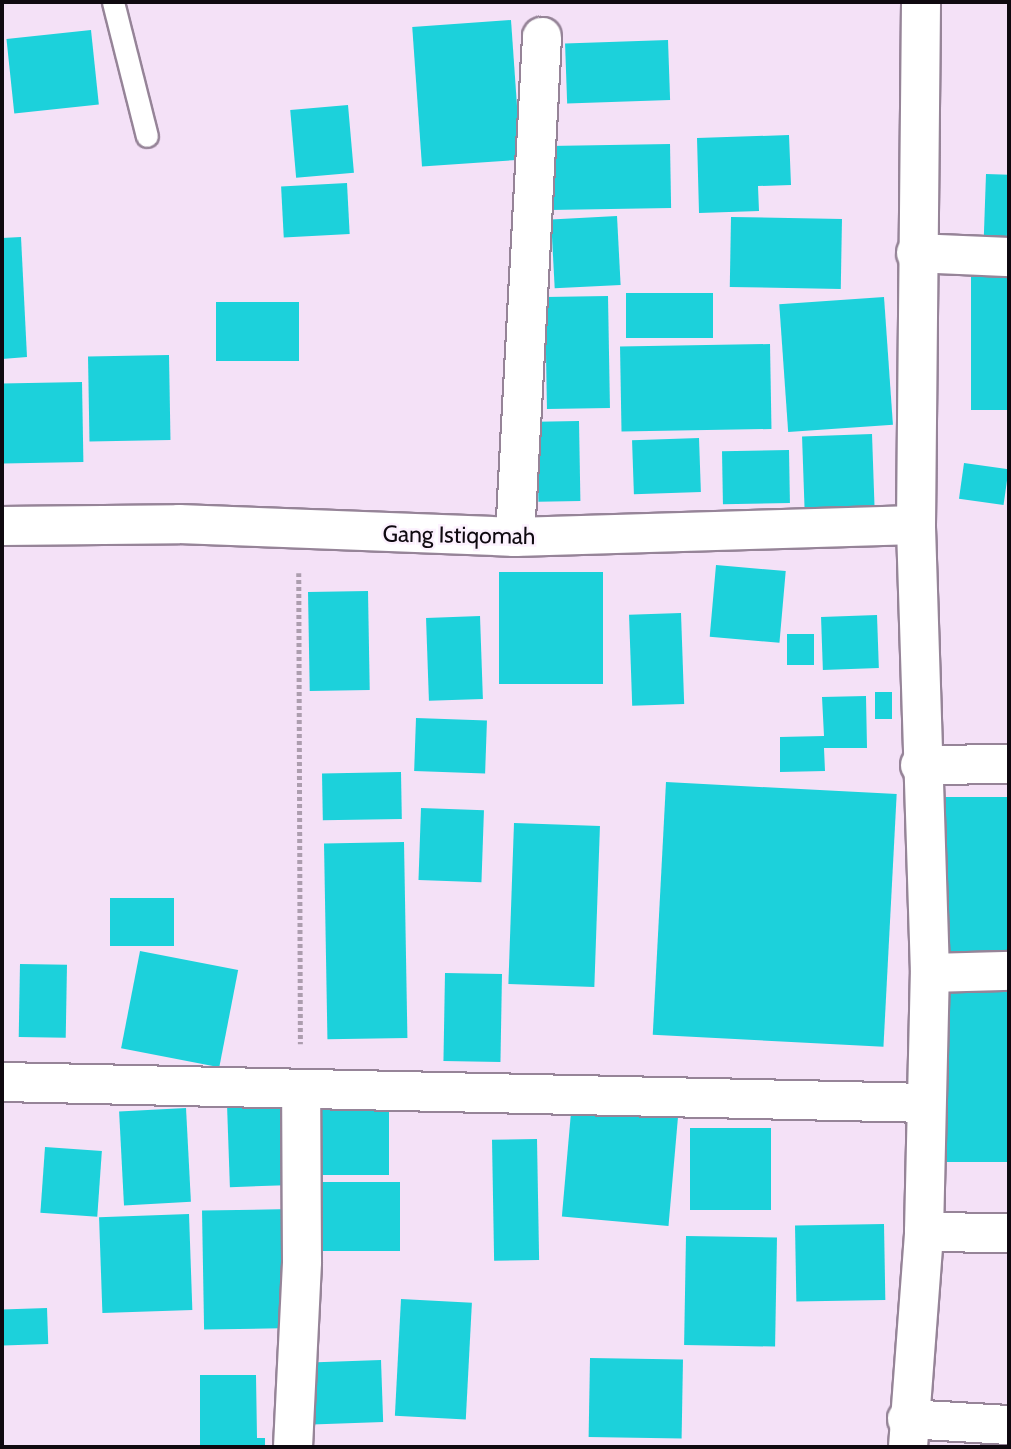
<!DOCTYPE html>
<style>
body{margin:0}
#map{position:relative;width:1011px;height:1449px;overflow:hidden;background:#f4e1f7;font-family:Cabin,sans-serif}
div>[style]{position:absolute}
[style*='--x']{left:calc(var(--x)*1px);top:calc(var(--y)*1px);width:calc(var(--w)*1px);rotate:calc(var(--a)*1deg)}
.building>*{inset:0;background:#1cd1db;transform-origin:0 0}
.path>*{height:4.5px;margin-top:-2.25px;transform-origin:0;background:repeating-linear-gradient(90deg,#ac9dae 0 3.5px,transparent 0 7px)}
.roads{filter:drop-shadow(2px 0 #968498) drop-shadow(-2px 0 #968498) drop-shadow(0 2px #968498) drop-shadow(0 -2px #968498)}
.lane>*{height:21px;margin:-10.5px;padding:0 10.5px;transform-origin:10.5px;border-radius:10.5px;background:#fff}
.street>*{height:38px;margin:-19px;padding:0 19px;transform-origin:19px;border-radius:19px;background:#fff}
span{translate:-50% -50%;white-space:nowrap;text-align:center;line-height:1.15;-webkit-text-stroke:5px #fcf1fe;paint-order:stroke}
.street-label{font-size:23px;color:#0f0910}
.frame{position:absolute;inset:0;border:4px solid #0f0910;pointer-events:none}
</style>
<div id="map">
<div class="building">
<div style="left:511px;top:20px;width:140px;height:99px;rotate:86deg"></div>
<div style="left:91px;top:30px;width:75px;height:85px;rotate:84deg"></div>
<div style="left:668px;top:40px;width:60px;height:103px;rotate:88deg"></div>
<div style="left:348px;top:105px;width:68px;height:58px;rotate:85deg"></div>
<div style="clip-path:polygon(789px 135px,791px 185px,758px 186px,759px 211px,699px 213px,697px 138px)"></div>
<div style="left:670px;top:144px;width:64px;height:121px;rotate:89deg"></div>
<div style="left:986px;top:174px;width:23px;height:68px;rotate:2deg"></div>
<div style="left:347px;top:183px;width:51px;height:66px;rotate:87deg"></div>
<div style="left:617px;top:216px;width:69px;height:66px;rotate:87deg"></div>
<div style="left:731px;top:217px;width:111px;height:70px;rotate:1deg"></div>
<div style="clip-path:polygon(21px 237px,27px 357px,2px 359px,2px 238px)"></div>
<div style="left:971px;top:275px;width:38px;height:135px"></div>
<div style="left:626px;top:293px;width:87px;height:45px"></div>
<div style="left:608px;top:296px;width:112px;height:63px;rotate:89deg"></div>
<div style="left:884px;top:297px;width:128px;height:105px;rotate:86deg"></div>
<div style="left:216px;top:302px;width:83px;height:59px"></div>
<div style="left:770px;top:344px;width:85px;height:150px;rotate:89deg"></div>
<div style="left:169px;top:355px;width:85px;height:81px;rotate:89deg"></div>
<div style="left:82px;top:382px;width:80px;height:80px;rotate:89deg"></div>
<div style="left:579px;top:421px;width:80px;height:42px;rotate:89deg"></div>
<div style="left:872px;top:434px;width:72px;height:70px;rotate:88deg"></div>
<div style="left:699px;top:438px;width:54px;height:67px;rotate:88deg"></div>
<div style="left:789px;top:450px;width:53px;height:67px;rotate:89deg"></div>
<div style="left:964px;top:463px;width:45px;height:36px;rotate:8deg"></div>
<div style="left:716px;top:565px;width:70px;height:72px;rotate:5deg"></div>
<div style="left:499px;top:572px;width:104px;height:112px"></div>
<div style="left:368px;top:591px;width:99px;height:60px;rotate:89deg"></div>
<div style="left:681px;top:613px;width:91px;height:52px;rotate:88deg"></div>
<div style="left:877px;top:615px;width:53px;height:56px;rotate:88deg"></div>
<div style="left:480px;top:616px;width:83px;height:54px;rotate:88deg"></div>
<div style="left:787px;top:634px;width:27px;height:31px"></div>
<div style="left:875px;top:692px;width:17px;height:27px"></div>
<div style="clip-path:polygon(866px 696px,867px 748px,824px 748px,825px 771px,780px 772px,780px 737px,824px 736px,822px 697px)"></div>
<div style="left:416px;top:718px;width:71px;height:53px;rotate:2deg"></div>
<div style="left:401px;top:772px;width:47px;height:79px;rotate:89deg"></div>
<div style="left:666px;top:782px;width:231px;height:253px;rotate:3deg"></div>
<div style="left:1009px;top:797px;width:160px;height:76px;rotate:90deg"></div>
<div style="left:421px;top:808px;width:63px;height:72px;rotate:2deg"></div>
<div style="left:514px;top:823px;width:86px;height:161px;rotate:2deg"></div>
<div style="left:404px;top:842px;width:196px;height:80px;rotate:89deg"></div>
<div style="left:174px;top:898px;width:48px;height:64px;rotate:90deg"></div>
<div style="left:140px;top:951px;width:100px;height:99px;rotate:11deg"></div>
<div style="left:20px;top:964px;width:47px;height:73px;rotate:1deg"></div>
<div style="left:445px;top:973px;width:57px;height:88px;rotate:1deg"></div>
<div style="left:946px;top:982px;width:63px;height:180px"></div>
<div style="left:572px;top:1101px;width:107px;height:116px;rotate:5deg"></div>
<div style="left:313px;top:1102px;width:76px;height:73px"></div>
<div style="left:290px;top:1103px;width:82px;height:63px;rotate:88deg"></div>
<div style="left:186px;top:1108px;width:94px;height:67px;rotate:87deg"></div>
<div style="left:690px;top:1128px;width:81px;height:82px"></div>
<div style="left:537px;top:1139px;width:121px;height:45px;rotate:89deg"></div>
<div style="left:45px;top:1147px;width:57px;height:66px;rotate:4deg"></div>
<div style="left:400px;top:1182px;width:69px;height:86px;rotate:90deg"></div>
<div style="left:292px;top:1209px;width:119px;height:90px;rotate:89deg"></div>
<div style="left:189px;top:1214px;width:96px;height:90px;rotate:88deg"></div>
<div style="left:884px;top:1224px;width:76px;height:89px;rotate:89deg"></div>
<div style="left:686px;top:1236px;width:91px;height:109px;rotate:1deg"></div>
<div style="left:401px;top:1299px;width:71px;height:117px;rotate:3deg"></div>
<div style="left:47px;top:1308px;width:36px;height:45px;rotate:88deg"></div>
<div style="left:590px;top:1358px;width:93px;height:79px;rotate:1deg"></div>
<div style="left:381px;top:1360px;width:62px;height:78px;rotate:88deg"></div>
<div style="clip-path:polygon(200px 1375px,256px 1375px,257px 1438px,265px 1438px,265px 1447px,200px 1447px)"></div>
</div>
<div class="path">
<div style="--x:299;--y:573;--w:471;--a:89.8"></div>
</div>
<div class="roads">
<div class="lane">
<div style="--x:113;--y:2;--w:138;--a:75.8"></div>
</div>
<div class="street">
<div style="--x:916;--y:253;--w:93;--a:2.5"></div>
<div style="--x:2;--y:526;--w:177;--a:-0.6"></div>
<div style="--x:179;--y:524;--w:336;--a:2.2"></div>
<div style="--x:515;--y:537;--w:401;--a:-1.7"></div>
<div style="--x:515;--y:537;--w:501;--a:-86.91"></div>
<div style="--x:920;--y:765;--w:89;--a:-0.6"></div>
<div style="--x:930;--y:973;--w:79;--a:-1.5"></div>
<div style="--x:2;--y:1082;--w:924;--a:1.3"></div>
<div style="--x:924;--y:1232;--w:85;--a:0.7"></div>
<div style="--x:907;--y:1419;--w:102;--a:3.4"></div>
<div style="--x:293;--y:1447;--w:186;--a:-87.2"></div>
<div style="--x:302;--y:1261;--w:170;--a:-90.3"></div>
<div style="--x:908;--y:1447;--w:216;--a:-85.7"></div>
<div style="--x:924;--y:1232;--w:259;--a:-88.7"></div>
<div style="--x:930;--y:973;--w:448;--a:-91.8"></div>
<div style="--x:916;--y:525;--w:523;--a:-89.45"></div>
</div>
</div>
<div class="street-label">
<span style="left:459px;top:535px;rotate:1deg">Gang Istiqomah</span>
</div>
<div class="frame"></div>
</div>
